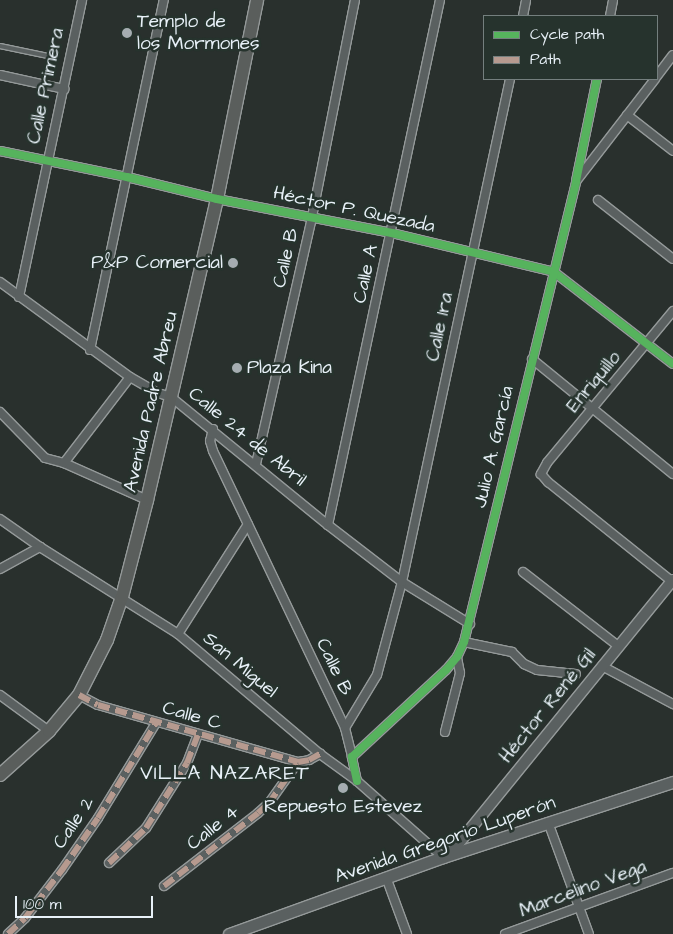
<!DOCTYPE html>
<meta charset="utf-8">
<style>
body{margin:0}
#map{position:relative;width:673px;height:934px;overflow:hidden;background:#29302d;font-family:"Architects Daughter",sans-serif}
div>[style]{position:absolute}
[style*='--x']{left:calc(var(--x)*1px);top:calc(var(--y)*1px);width:calc(var(--w)*1px);rotate:calc(var(--a)*1deg)}
.roads{filter:drop-shadow(1px 0 #959a9a) drop-shadow(-1px 0 #959a9a) drop-shadow(0 1px #959a9a) drop-shadow(0 -1px #959a9a)}
.service>*{height:4px;margin:-2px;padding:0 2px;transform-origin:2px;border-radius:2px;background:#5a6060}
.minor>*{height:8px;margin:-4px;padding:0 4px;transform-origin:4px;border-radius:4px;background:#5a6060}
.tertiary>*{height:10px;margin:-5px;padding:0 5px;transform-origin:5px;border-radius:5px;background:#5a6060}
.secondary>*{height:11px;margin:-5.5px;padding:0 5.5px;transform-origin:5.5px;border-radius:5.5px;background:#5a6060}
.primary>*{height:12px;margin:-6px;padding:0 6px;transform-origin:6px;border-radius:6px;background:#5a5e5c}
.quiet>*{height:6px;margin-top:-3px;transform-origin:0;background:repeating-linear-gradient(90deg,#b69a8f 0 12px,transparent 0 18px)}
.cycleway>*{height:8px;margin:-4px;padding:0 4px;transform-origin:4px;border-radius:4px;background:#56b35d}
.dots>*{width:14px;height:14px;translate:-50% -50%;box-sizing:border-box;border:2px solid #26332d;border-radius:50%}
span{translate:-50% -50%;white-space:nowrap;text-align:center;line-height:1.15;-webkit-text-stroke:5px #26332d;paint-order:stroke}
.poi-label{font-size:19px;color:#e8f1f8}
.left{translate:0 -50%;text-align:left}
.right{translate:-100% -50%;text-align:right}
.street-label{font-size:19px;color:#e8f1f8}
.neighbourhood-label{font-size:20px;color:#e8f1f8;letter-spacing:1px}
.legend{position:absolute;left:483px;top:15px;width:175px;height:65px;box-sizing:border-box;background:#26332d;border:1px solid #747f7e;margin:0;padding:6px 9px;list-style:none;font-size:15px;color:#e8f1f8}
.legend li{display:flex;align-items:center;gap:10px;height:25px}
.legend b{width:25px;border:1px solid #747f7e}
.scale{position:absolute;left:15px;top:896px;width:138px;height:22px;box-sizing:border-box;border:2px solid #e8f1f8;border-top:0;padding-left:6px;font-size:15px;line-height:18px;white-space:nowrap;color:#e8f1f8;-webkit-text-stroke:4px #26332d;paint-order:stroke}
</style>
<div id="map">
<div class="roads">
<div class="service">
<div style="--x:0;--y:46;--w:54;--a:11.7"></div>
</div>
<div class="minor">
<div style="--x:523;--y:16;--w:16;--a:-79"></div>
<div style="--x:610;--y:16;--w:16;--a:-79"></div>
<div style="--x:0;--y:75;--w:66;--a:12.3"></div>
<div style="--x:657;--y:76;--w:26;--a:-53"></div>
<div style="--x:627;--y:115;--w:58;--a:38"></div>
<div style="--x:0;--y:151;--w:130;--a:11.6"></div>
<div style="--x:127;--y:177;--w:93;--a:13.7"></div>
<div style="--x:217;--y:199;--w:178;--a:11"></div>
<div style="--x:392;--y:233;--w:167;--a:13.5"></div>
<div style="--x:554;--y:272;--w:150;--a:37.7"></div>
<div style="--x:577;--y:180;--w:128;--a:-52.3"></div>
<div style="--x:598;--y:200;--w:95;--a:38.2"></div>
<div style="--x:0;--y:282;--w:161;--a:36.2"></div>
<div style="--x:130;--y:377;--w:32;--a:30"></div>
<div style="--x:158;--y:393;--w:14;--a:17"></div>
<div style="--x:171;--y:397;--w:203;--a:39.2"></div>
<div style="--x:328;--y:525;--w:93;--a:37.6"></div>
<div style="--x:402;--y:582;--w:80;--a:31.7"></div>
<div style="--x:19;--y:297;--w:304;--a:-78"></div>
<div style="--x:673;--y:311;--w:197;--a:129.7"></div>
<div style="--x:547;--y:463;--w:13;--a:119"></div>
<div style="--x:541;--y:474;--w:11;--a:49"></div>
<div style="--x:548;--y:482;--w:160;--a:38.7"></div>
<div style="--x:90;--y:350;--w:358;--a:-78.1"></div>
<div style="--x:532;--y:359;--w:182;--a:39.2"></div>
<div style="--x:0;--y:412;--w:64;--a:45.6"></div>
<div style="--x:45;--y:458;--w:20;--a:15"></div>
<div style="--x:64;--y:463;--w:91;--a:24"></div>
<div style="--x:213;--y:429;--w:12;--a:104"></div>
<div style="--x:210;--y:441;--w:10;--a:73"></div>
<div style="--x:213;--y:451;--w:307;--a:64.5"></div>
<div style="--x:345;--y:728;--w:30;--a:76"></div>
<div style="--x:64;--y:463;--w:108;--a:-52.5"></div>
<div style="--x:256;--y:464;--w:253;--a:-77.2"></div>
<div style="--x:312;--y:217;--w:221;--a:-78.8"></div>
<div style="--x:0;--y:519;--w:49;--a:35"></div>
<div style="--x:40;--y:547;--w:163;--a:32.2"></div>
<div style="--x:178;--y:634;--w:186;--a:40.2"></div>
<div style="--x:320;--y:754;--w:46;--a:36.1"></div>
<div style="--x:357;--y:781;--w:115;--a:41.5"></div>
<div style="--x:328;--y:525;--w:537;--a:-77.96"></div>
<div style="--x:0;--y:569;--w:46;--a:-28.8"></div>
<div style="--x:523;--y:572;--w:120;--a:37.9"></div>
<div style="--x:178;--y:634;--w:130;--a:-57.5"></div>
<div style="--x:464;--y:642;--w:49;--a:11.8"></div>
<div style="--x:512;--y:652;--w:17;--a:45"></div>
<div style="--x:524;--y:664;--w:14;--a:25"></div>
<div style="--x:537;--y:670;--w:39;--a:6"></div>
<div style="--x:602;--y:666;--w:81;--a:28.2"></div>
<div style="--x:0;--y:695;--w:61;--a:36.3"></div>
<div style="--x:79;--y:695;--w:21;--a:28"></div>
<div style="--x:98;--y:705;--w:208;--a:15.9"></div>
<div style="--x:345;--y:728;--w:62;--a:-58.9"></div>
<div style="--x:377;--y:675;--w:96;--a:-75"></div>
<div style="--x:402;--y:582;--w:514;--a:-77.88"></div>
<div style="--x:445;--y:732;--w:61;--a:-75.7"></div>
<div style="--x:460;--y:673;--w:16;--a:-101"></div>
<div style="--x:357;--y:781;--w:25;--a:-102"></div>
<div style="--x:352;--y:757;--w:128;--a:-42.8"></div>
<div style="--x:446;--y:670;--w:17;--a:-50"></div>
<div style="--x:457;--y:657;--w:17;--a:-65"></div>
<div style="--x:464;--y:642;--w:474;--a:-76.3"></div>
<div style="--x:576;--y:181;--w:104;--a:-78.4"></div>
<div style="--x:548;--y:822;--w:119;--a:69.9"></div>
<div style="--x:109;--y:863;--w:51;--a:-43.4"></div>
<div style="--x:146;--y:828;--w:77;--a:-57.8"></div>
<div style="--x:187;--y:763;--w:30;--a:-69"></div>
<div style="--x:386;--y:877;--w:61;--a:69.8"></div>
<div style="--x:164;--y:886;--w:119;--a:-37.8"></div>
<div style="--x:258;--y:813;--w:15;--a:-42"></div>
<div style="--x:269;--y:803;--w:50;--a:-54.7"></div>
<div style="--x:298;--y:762;--w:11;--a:-10"></div>
<div style="--x:309;--y:760;--w:13;--a:-29"></div>
<div style="--x:8;--y:934;--w:23;--a:-43"></div>
<div style="--x:25;--y:918;--w:61;--a:-52.4"></div>
<div style="--x:62;--y:870;--w:63;--a:-55.3"></div>
<div style="--x:98;--y:818;--w:111;--a:-58.6"></div>
<div style="--x:505;--y:934;--w:179;--a:-20"></div>
</div>
<div class="tertiary">
<div style="--x:450;--y:854;--w:353;--a:-50.9"></div>
</div>
<div class="secondary">
<div style="--x:229;--y:934;--w:227;--a:-19.8"></div>
<div style="--x:443;--y:857;--w:242;--a:-18.1"></div>
</div>
<div class="primary">
<div style="--x:0;--y:775;--w:66;--a:-41.9"></div>
<div style="--x:49;--y:731;--w:47;--a:-50.2"></div>
<div style="--x:79;--y:695;--w:62;--a:-63"></div>
<div style="--x:107;--y:640;--w:46;--a:-70.8"></div>
<div style="--x:122;--y:597;--w:100;--a:-75.5"></div>
<div style="--x:147;--y:500;--w:309;--a:-76.9"></div>
<div style="--x:217;--y:199;--w:203;--a:-78.6"></div>
</div>
</div>
<div class="quiet">
<div style="--x:79;--y:695;--w:21;--a:28"></div>
<div style="--x:98;--y:705;--w:208;--a:15.9"></div>
<div style="--x:109;--y:863;--w:51;--a:-43.4"></div>
<div style="--x:146;--y:828;--w:77;--a:-57.8"></div>
<div style="--x:187;--y:763;--w:30;--a:-69"></div>
<div style="--x:164;--y:886;--w:119;--a:-37.8"></div>
<div style="--x:258;--y:813;--w:15;--a:-42"></div>
<div style="--x:269;--y:803;--w:50;--a:-54.7"></div>
<div style="--x:298;--y:762;--w:11;--a:-10"></div>
<div style="--x:309;--y:760;--w:13;--a:-29"></div>
<div style="--x:8;--y:934;--w:23;--a:-43"></div>
<div style="--x:25;--y:918;--w:61;--a:-52.4"></div>
<div style="--x:62;--y:870;--w:63;--a:-55.3"></div>
<div style="--x:98;--y:818;--w:111;--a:-58.6"></div>
</div>
<div class="cycleway">
<div style="--x:0;--y:151;--w:130;--a:11.6"></div>
<div style="--x:127;--y:177;--w:93;--a:13.7"></div>
<div style="--x:217;--y:199;--w:178;--a:11"></div>
<div style="--x:392;--y:233;--w:167;--a:13.5"></div>
<div style="--x:554;--y:272;--w:150;--a:37.7"></div>
<div style="--x:357;--y:781;--w:25;--a:-102"></div>
<div style="--x:352;--y:757;--w:128;--a:-42.8"></div>
<div style="--x:446;--y:670;--w:17;--a:-50"></div>
<div style="--x:457;--y:657;--w:17;--a:-65"></div>
<div style="--x:464;--y:642;--w:474;--a:-76.3"></div>
<div style="--x:576;--y:181;--w:104;--a:-78.4"></div>
</div>
<div class="dots">
<div style="left:127px;top:33px;background:#a5adb1"></div>
<div style="left:233px;top:263px;background:#a5adb1"></div>
<div style="left:237px;top:368px;background:#a5adb1"></div>
<div style="left:343px;top:788px;background:#a5adb1"></div>
</div>
<div class="poi-label">
<span class="left" style="left:137px;top:33px">Templo de<br>los Mormones</span>
<span class="right" style="left:223px;top:263px">P&amp;P Comercial</span>
<span class="left" style="left:247px;top:368px">Plaza Kina</span>
<span style="left:343px;top:807px">Repuesto Estevez</span>
</div>
<div class="street-label">
<span style="left:46px;top:86px;rotate:-78deg">Calle Primera</span>
<span style="left:354px;top:210px;rotate:12deg">Héctor P. Quezada</span>
<span style="left:286px;top:258px;rotate:-77deg">Calle B</span>
<span style="left:366px;top:274px;rotate:-78deg">Calle A</span>
<span style="left:440px;top:327px;rotate:-78deg">Calle 1ra</span>
<span style="left:594px;top:382px;rotate:-50deg">Enriquillo</span>
<span style="left:151px;top:402px;rotate:-77deg">Avenida Padre Abreu</span>
<span style="left:247px;top:437px;rotate:39deg">Calle 24 de Abril</span>
<span style="left:494px;top:447px;rotate:-77deg">Julio A. García</span>
<span style="left:240px;top:665px;rotate:40deg">San Miguel</span>
<span style="left:334px;top:667px;rotate:65deg">Calle B</span>
<span style="left:548px;top:706px;rotate:-51deg">Héctor René Gil</span>
<span style="left:192px;top:716px;rotate:16deg">Calle C</span>
<span style="left:74px;top:823px;rotate:-56deg">Calle 2</span>
<span style="left:213px;top:828px;rotate:-38deg">Calle 4</span>
<span style="left:445px;top:840px;rotate:-19deg">Avenida Gregorio Luperón</span>
<span style="left:583px;top:889px;rotate:-20deg">Marcelino Vega</span>
</div>
<div class="neighbourhood-label">
<span style="left:225px;top:773px">VILLA NAZARET</span>
</div>
<ul class="legend">
<li><b style="height:6px;background:#56b35d"></b>Cycle path</li>
<li><b style="height:6px;background:#b69a8f"></b>Path</li>
</ul>
<div class="scale">100 m</div>
</div>
